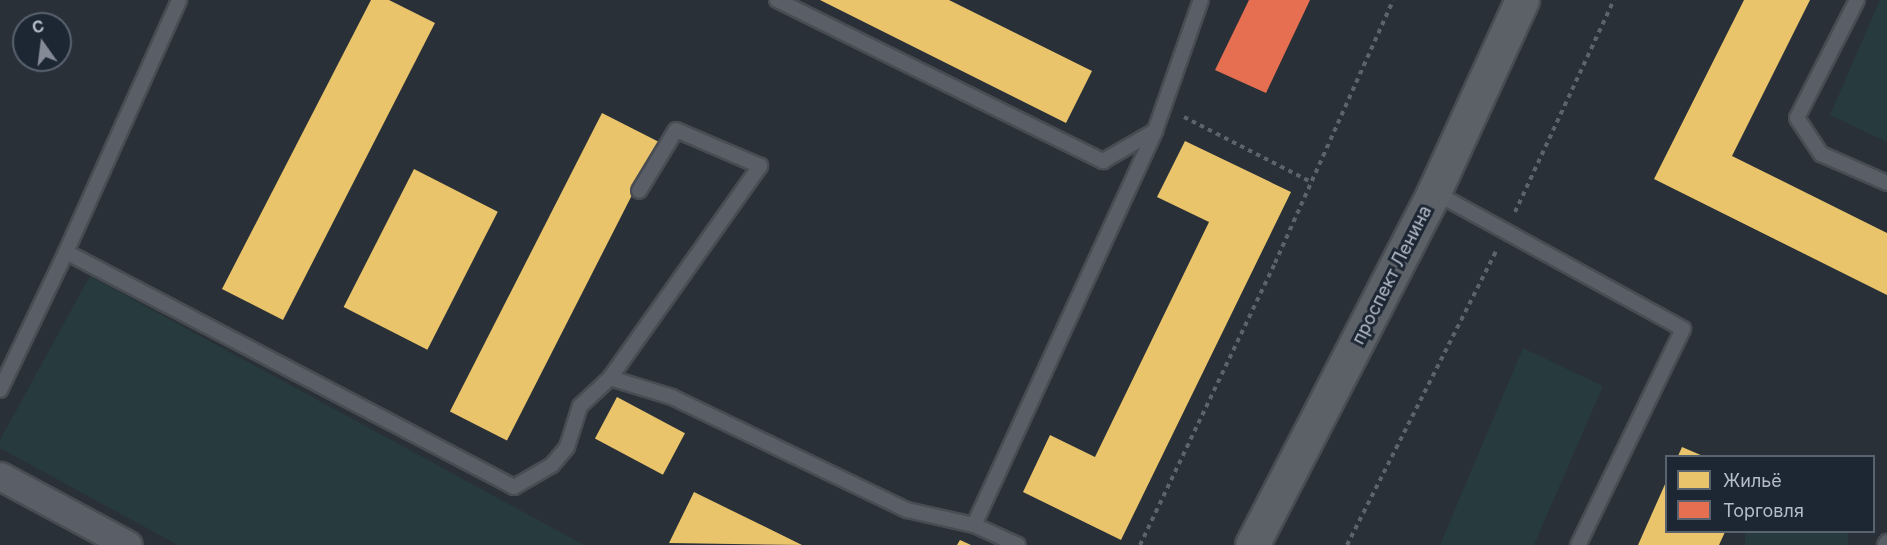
<!DOCTYPE html>
<meta charset="utf-8">
<style>
body{margin:0}
#map{position:relative;width:1887px;height:545px;overflow:hidden;background:#2a3038;font-family:Inter,sans-serif}
div>[style]{position:absolute}
[style*='--x']{left:calc(var(--x)*1px);top:calc(var(--y)*1px);width:calc(var(--w)*1px);rotate:calc(var(--a)*1deg)}
.green>*{inset:0;background:#273a3e;transform-origin:0 0}
.homes>*{inset:0;background:#e9c46a;transform-origin:0 0}
.shops>*{inset:0;background:#e76f51}
.path>*{height:4px;margin-top:-2px;transform-origin:0;background:repeating-linear-gradient(90deg,#5d636a 0 4.5px,transparent 0 9px)}
.roads{filter:drop-shadow(2px 0 #484c53) drop-shadow(-2px 0 #484c53) drop-shadow(0 2px #484c53) drop-shadow(0 -2px #484c53)}
.service>*{height:14px;margin:-7px;padding:0 7px;transform-origin:7px;border-radius:7px;background:#5a5e66}
.minor>*{height:27px;margin:-13.5px;padding:0 13.5px;transform-origin:13.5px;border-radius:13.5px;background:#5a5e66}
.primary>*{height:33px;margin:-16.5px;padding:0 16.5px;transform-origin:16.5px;border-radius:16.5px;background:#5c6168}
span{translate:-50% -50%;white-space:nowrap;text-align:center;line-height:1.15;-webkit-text-stroke:6px #1d2633;paint-order:stroke}
.street-label{font-size:18px;color:#b4bcc9}
.legend{position:absolute;left:1665px;top:455px;width:210px;height:78px;box-sizing:border-box;background:#1d2633;border:2px solid #59626f;margin:0;padding:8px 10px;list-style:none;font-size:18px;color:#b4bcc9}
.legend li{display:flex;align-items:center;gap:12px;height:30px}
.legend b{width:30px;border:2px solid #59626f}
.north{position:absolute;left:12px;top:12px;width:60px;height:60px;box-sizing:border-box;background:#1d2633;border:2px solid #59626f;border-radius:50%;rotate:346deg;font-size:16px;font-weight:700;line-height:24px;text-align:center;color:#b4bcc9}
.north::after{content:'';display:block;margin:auto;width:21px;height:27px;background:#848b96;clip-path:polygon(50% 0,100% 100%,50% 72%,0 100%)}
</style>
<div id="map">
<div class="green">
<div style="clip-path:polygon(1880px 0,1887px 0,1887px 142px,1830px 115px)"></div>
<div style="clip-path:polygon(90px 276px,584px 545px,178px 545px,0 448px,0 440px)"></div>
<div style="clip-path:polygon(1523px 348px,1603px 386px,1534px 545px,1440px 545px)"></div>
<div style="left:1745px;top:532px;width:103px;height:14px"></div>
</div>
<div class="homes">
<div style="clip-path:polygon(371px 0,389px 0,435px 23px,283px 320px,222px 289px)"></div>
<div style="clip-path:polygon(820px 0,949px 0,1092px 71px,1066px 123px)"></div>
<div style="clip-path:polygon(1744px 0,1810px 0,1732px 156px,1887px 233px,1887px 295px,1654px 179px)"></div>
<div style="left:602px;top:113px;width:64px;height:335px;rotate:27deg"></div>
<div style="clip-path:polygon(1185px 141px,1291px 192px,1121px 540px,1023px 492px,1050px 435px,1095px 457px,1209px 222px,1157px 197px)"></div>
<div style="left:414px;top:169px;width:94px;height:155px;rotate:27deg"></div>
<div style="left:617px;top:397px;width:77px;height:47px;rotate:28deg"></div>
<div style="clip-path:polygon(1682px 447px,1703px 456px,1678px 456px)"></div>
<div style="clip-path:polygon(1666px 482px,1666px 532px,1725px 532px,1719px 545px,1638px 545px)"></div>
<div style="clip-path:polygon(694px 492px,802px 545px,669px 543px)"></div>
<div style="clip-path:polygon(960px 540px,971px 545px,957px 545px)"></div>
</div>
<div class="shops">
<div style="clip-path:polygon(1249px 0,1310px 0,1266px 93px,1215px 70px)"></div>
</div>
<div class="path">
<div style="--x:1184;--y:117;--w:140;--a:27.1"></div>
<div style="--x:1515;--y:212;--w:234;--a:-65"></div>
<div style="--x:1140;--y:545;--w:313;--a:-64.4"></div>
<div style="--x:1275;--y:263;--w:288;--a:-65.8"></div>
<div style="--x:1347;--y:545;--w:330;--a:-63.1"></div>
</div>
<div class="roads">
<div class="service">
<div style="--x:777;--y:0;--w:364;--a:26.3"></div>
<div style="--x:1103;--y:161;--w:60;--a:-30"></div>
<div style="--x:1155;--y:131;--w:139;--a:-70.7"></div>
<div style="--x:1857;--y:0;--w:132;--a:117"></div>
<div style="--x:1797;--y:118;--w:43;--a:56.3"></div>
<div style="--x:1821;--y:154;--w:72;--a:23.7"></div>
<div style="--x:1434;--y:192;--w:284;--a:28.8"></div>
<div style="--x:1683;--y:329;--w:240;--a:115.9"></div>
<div style="--x:66;--y:252;--w:276;--a:-65.8"></div>
<div style="--x:610;--y:378;--w:260;--a:-54.7"></div>
<div style="--x:760;--y:166;--w:91;--a:-156.8"></div>
<div style="--x:676;--y:130;--w:71;--a:121.2"></div>
<div style="--x:0;--y:390;--w:153;--a:-64.4"></div>
<div style="--x:66;--y:252;--w:506;--a:27.68"></div>
<div style="--x:514;--y:487;--w:44;--a:-30.1"></div>
<div style="--x:552;--y:465;--w:23;--a:-50"></div>
<div style="--x:567;--y:447;--w:43;--a:-72.4"></div>
<div style="--x:580;--y:406;--w:41;--a:-43"></div>
<div style="--x:610;--y:378;--w:65;--a:17"></div>
<div style="--x:672;--y:397;--w:261;--a:25.7"></div>
<div style="--x:907;--y:510;--w:69;--a:12.6"></div>
<div style="--x:974;--y:525;--w:48;--a:24.4"></div>
<div style="--x:974;--y:525;--w:434;--a:-65.3"></div>
<div style="--x:1885;--y:545;--w:4;--a:-56"></div>
</div>
<div class="minor">
<div style="--x:0;--y:476;--w:145;--a:28.3"></div>
</div>
<div class="primary">
<div style="--x:1252;--y:545;--w:397;--a:-62.7"></div>
<div style="--x:1434;--y:192;--w:211;--a:-65.4"></div>
</div>
</div>
<div class="street-label">
<span style="left:1392px;top:275px;rotate:-63deg">проспект Ленина</span>
</div>
<ul class="legend">
<li><b style="height:16px;background:#e9c46a"></b>Жильё</li>
<li><b style="height:16px;background:#e76f51"></b>Торговля</li>
</ul>
<div class="north">С</div>
</div>
